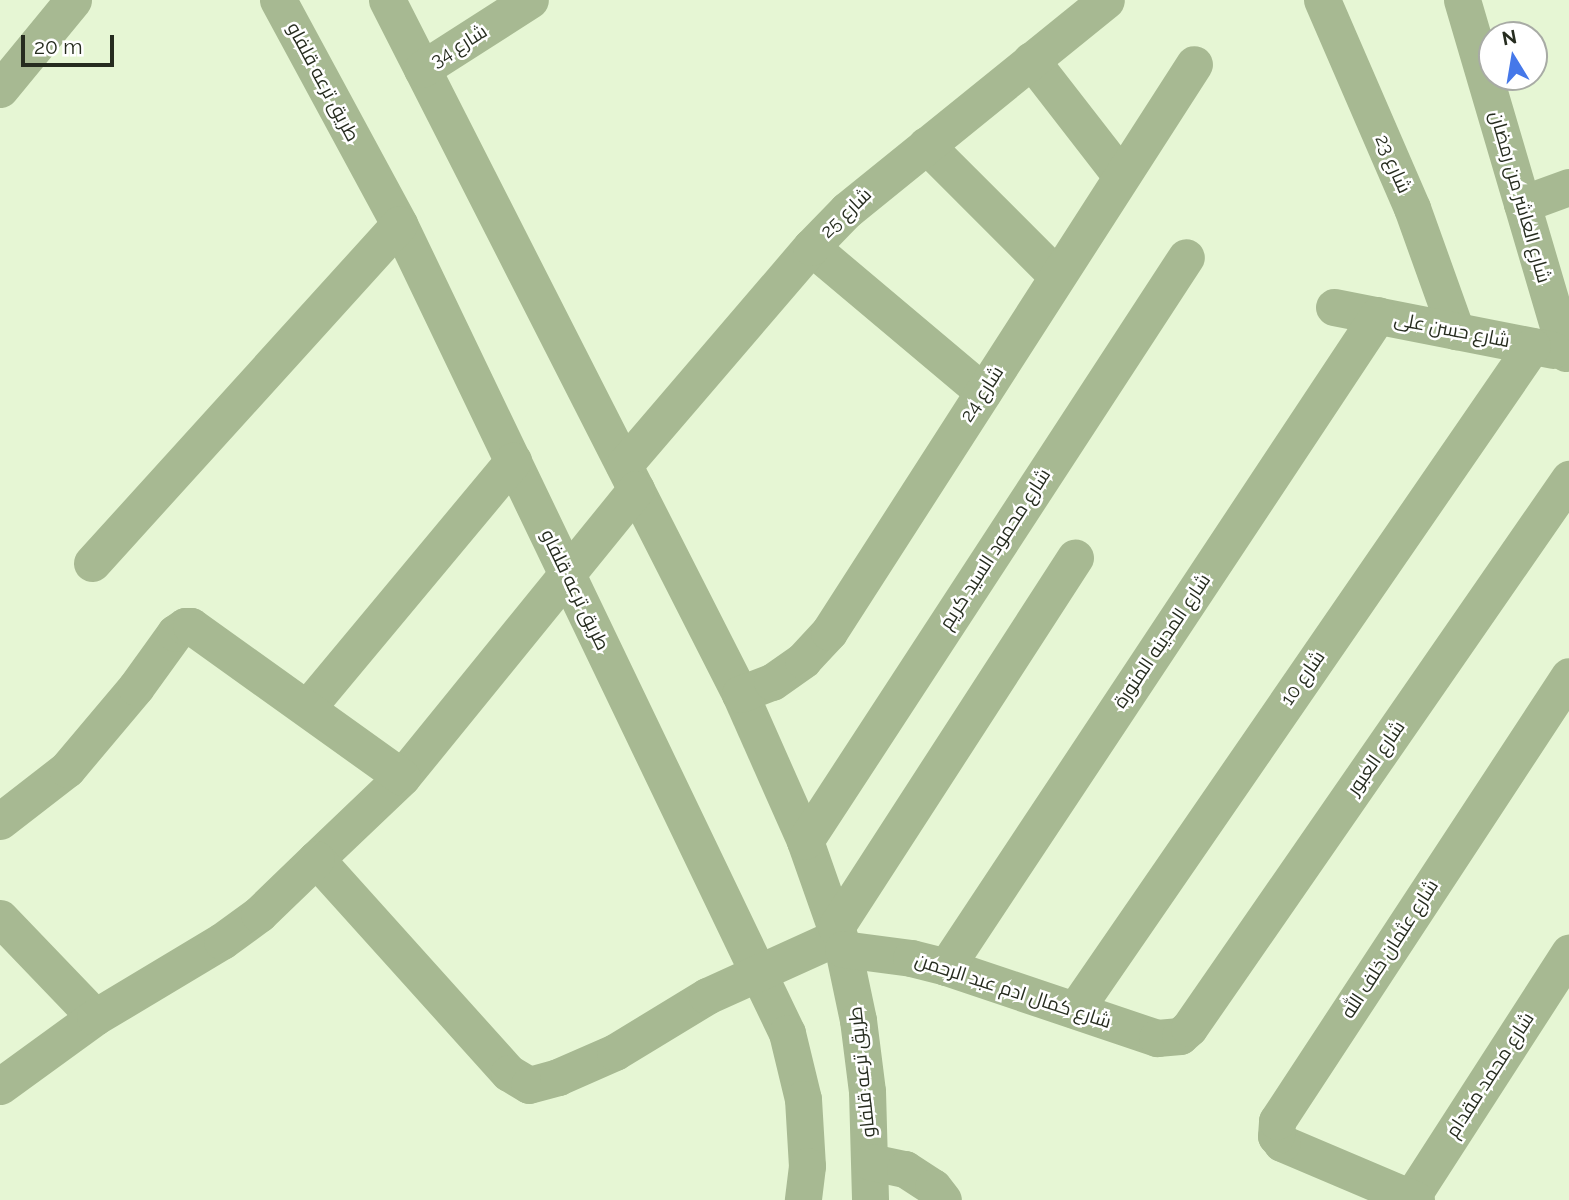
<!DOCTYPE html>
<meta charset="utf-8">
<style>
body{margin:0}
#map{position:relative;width:1569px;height:1200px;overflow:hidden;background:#e6f6d4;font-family:Raleway,Cairo,sans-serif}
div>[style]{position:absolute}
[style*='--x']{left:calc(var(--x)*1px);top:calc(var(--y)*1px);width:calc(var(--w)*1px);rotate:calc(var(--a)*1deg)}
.minor>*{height:37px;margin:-18.5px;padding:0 18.5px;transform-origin:18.5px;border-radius:18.5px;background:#a7b992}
span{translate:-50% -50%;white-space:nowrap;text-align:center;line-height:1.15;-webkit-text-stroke:5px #fff;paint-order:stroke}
.street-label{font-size:19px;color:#262c1f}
.north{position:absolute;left:1478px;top:21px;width:70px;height:70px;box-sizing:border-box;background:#fff;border:2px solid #a8aba5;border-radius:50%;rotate:349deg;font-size:19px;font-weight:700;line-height:28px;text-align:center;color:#262c1f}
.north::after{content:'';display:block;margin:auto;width:24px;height:32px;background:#4578e9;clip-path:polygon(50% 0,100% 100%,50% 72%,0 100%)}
.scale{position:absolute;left:21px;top:35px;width:93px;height:32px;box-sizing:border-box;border:4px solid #262c1f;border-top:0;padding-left:9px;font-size:21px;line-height:24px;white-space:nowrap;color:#262c1f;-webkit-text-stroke:5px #fff;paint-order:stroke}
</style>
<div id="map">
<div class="minor">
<div style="--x:278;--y:0;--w:255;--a:61.6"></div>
<div style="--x:399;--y:224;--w:897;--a:64.38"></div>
<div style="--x:787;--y:1033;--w:68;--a:76.4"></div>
<div style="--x:803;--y:1099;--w:67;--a:86.6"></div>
<div style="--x:807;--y:1166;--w:34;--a:97"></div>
<div style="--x:387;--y:0;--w:779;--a:63.04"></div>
<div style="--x:740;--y:694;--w:161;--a:66.1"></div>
<div style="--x:805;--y:841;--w:114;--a:70.6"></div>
<div style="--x:843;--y:949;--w:73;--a:78.1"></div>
<div style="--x:858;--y:1020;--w:72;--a:82.8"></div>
<div style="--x:867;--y:1091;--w:109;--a:88.4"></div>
<div style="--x:1322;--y:0;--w:227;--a:66.6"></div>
<div style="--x:1412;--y:208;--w:131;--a:70.3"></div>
<div style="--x:1462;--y:0;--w:368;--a:73.6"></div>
<div style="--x:1031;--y:60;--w:147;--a:52.2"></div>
<div style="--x:422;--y:69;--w:128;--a:-32.6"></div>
<div style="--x:0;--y:89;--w:115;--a:-50.6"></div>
<div style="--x:926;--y:145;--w:185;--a:45"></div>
<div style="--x:1522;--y:204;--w:50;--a:-19.9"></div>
<div style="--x:811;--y:247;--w:225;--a:40.1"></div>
<div style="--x:1334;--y:307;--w:223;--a:11.1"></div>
<div style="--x:624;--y:465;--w:287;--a:-49.4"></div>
<div style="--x:811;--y:247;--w:52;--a:-45.8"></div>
<div style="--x:847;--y:210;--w:333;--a:-39"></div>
<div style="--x:636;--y:489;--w:371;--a:129.1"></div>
<div style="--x:402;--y:777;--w:119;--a:136.4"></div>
<div style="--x:316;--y:859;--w:288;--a:48"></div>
<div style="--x:509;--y:1073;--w:23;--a:31"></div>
<div style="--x:529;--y:1085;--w:30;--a:-15"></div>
<div style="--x:558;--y:1077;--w:62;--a:-23.7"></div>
<div style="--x:615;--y:1052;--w:108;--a:-31.3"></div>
<div style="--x:707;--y:996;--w:145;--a:-24.4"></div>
<div style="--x:92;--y:563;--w:457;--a:-47.8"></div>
<div style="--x:740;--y:694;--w:34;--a:-21"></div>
<div style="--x:772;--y:682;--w:38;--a:-35"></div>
<div style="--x:803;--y:660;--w:38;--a:-47"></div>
<div style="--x:829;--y:632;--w:675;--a:-57.27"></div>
<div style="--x:307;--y:708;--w:322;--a:-50.2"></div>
<div style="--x:0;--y:821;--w:85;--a:-37.8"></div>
<div style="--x:67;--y:769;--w:107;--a:-49.9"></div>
<div style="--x:136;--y:687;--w:67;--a:-54.2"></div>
<div style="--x:175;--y:633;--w:12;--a:-35"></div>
<div style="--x:185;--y:626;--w:6;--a:0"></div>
<div style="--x:191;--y:626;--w:259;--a:35.6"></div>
<div style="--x:805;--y:841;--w:697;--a:-56.88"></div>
<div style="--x:0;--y:918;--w:137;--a:46.2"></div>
<div style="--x:836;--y:927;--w:440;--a:-57.1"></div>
<div style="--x:843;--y:949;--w:69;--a:7.5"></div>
<div style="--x:911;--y:958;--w:36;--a:14"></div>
<div style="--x:946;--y:967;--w:223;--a:18.6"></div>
<div style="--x:1157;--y:1038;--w:23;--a:-5"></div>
<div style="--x:1180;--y:1036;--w:12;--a:-42"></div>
<div style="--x:1189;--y:1028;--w:668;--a:-55.31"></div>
<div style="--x:946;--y:967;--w:782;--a:-56.47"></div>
<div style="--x:1075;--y:1010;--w:806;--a:-55.46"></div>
<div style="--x:0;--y:1086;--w:117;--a:-36"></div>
<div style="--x:95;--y:1017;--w:148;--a:-30.9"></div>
<div style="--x:222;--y:941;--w:46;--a:-36.1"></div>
<div style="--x:259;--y:914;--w:79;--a:-44"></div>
<div style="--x:871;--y:1162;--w:35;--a:12"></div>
<div style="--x:905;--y:1169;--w:33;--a:33"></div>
<div style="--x:933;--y:1187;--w:16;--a:52"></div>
<div style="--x:1411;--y:1198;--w:292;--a:-57.2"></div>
<div style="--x:1416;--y:1200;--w:146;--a:-157"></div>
<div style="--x:1282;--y:1143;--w:9;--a:-131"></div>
<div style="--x:1276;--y:1136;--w:15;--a:-86"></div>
<div style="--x:1277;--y:1121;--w:532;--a:-56.73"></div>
</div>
<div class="street-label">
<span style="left:459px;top:46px;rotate:-32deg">شارع 34</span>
<span style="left:323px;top:82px;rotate:62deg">طريق ترعه قلفاو</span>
<span style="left:1393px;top:164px;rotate:66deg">شارع 23</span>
<span style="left:1520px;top:197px;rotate:74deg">شارع العاشر من رمضان</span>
<span style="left:846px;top:213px;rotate:-44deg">شارع 25</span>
<span style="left:1452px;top:330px;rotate:11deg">شارع حسن على</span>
<span style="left:982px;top:394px;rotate:-57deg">شارع 24</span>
<span style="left:995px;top:549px;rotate:-57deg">شارع محمود السيد كريم</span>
<span style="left:575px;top:590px;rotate:64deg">طريق ترعه قلفاو</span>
<span style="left:1162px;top:641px;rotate:-56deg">شارع المدينه المنورة</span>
<span style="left:1303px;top:678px;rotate:-55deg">شارع 10</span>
<span style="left:1376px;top:758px;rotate:-55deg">شارع العبور</span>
<span style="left:1390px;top:949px;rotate:-57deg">شارع عثمان خلف الله</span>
<span style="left:1013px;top:991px;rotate:18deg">شارع كمال ادم عبد الرحمن</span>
<span style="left:862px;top:1072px;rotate:-96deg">طريق ترعه قلفاو</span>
<span style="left:1490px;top:1075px;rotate:-57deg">شارع محمد مقدام</span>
</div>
<div class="north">N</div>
<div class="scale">20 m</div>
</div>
